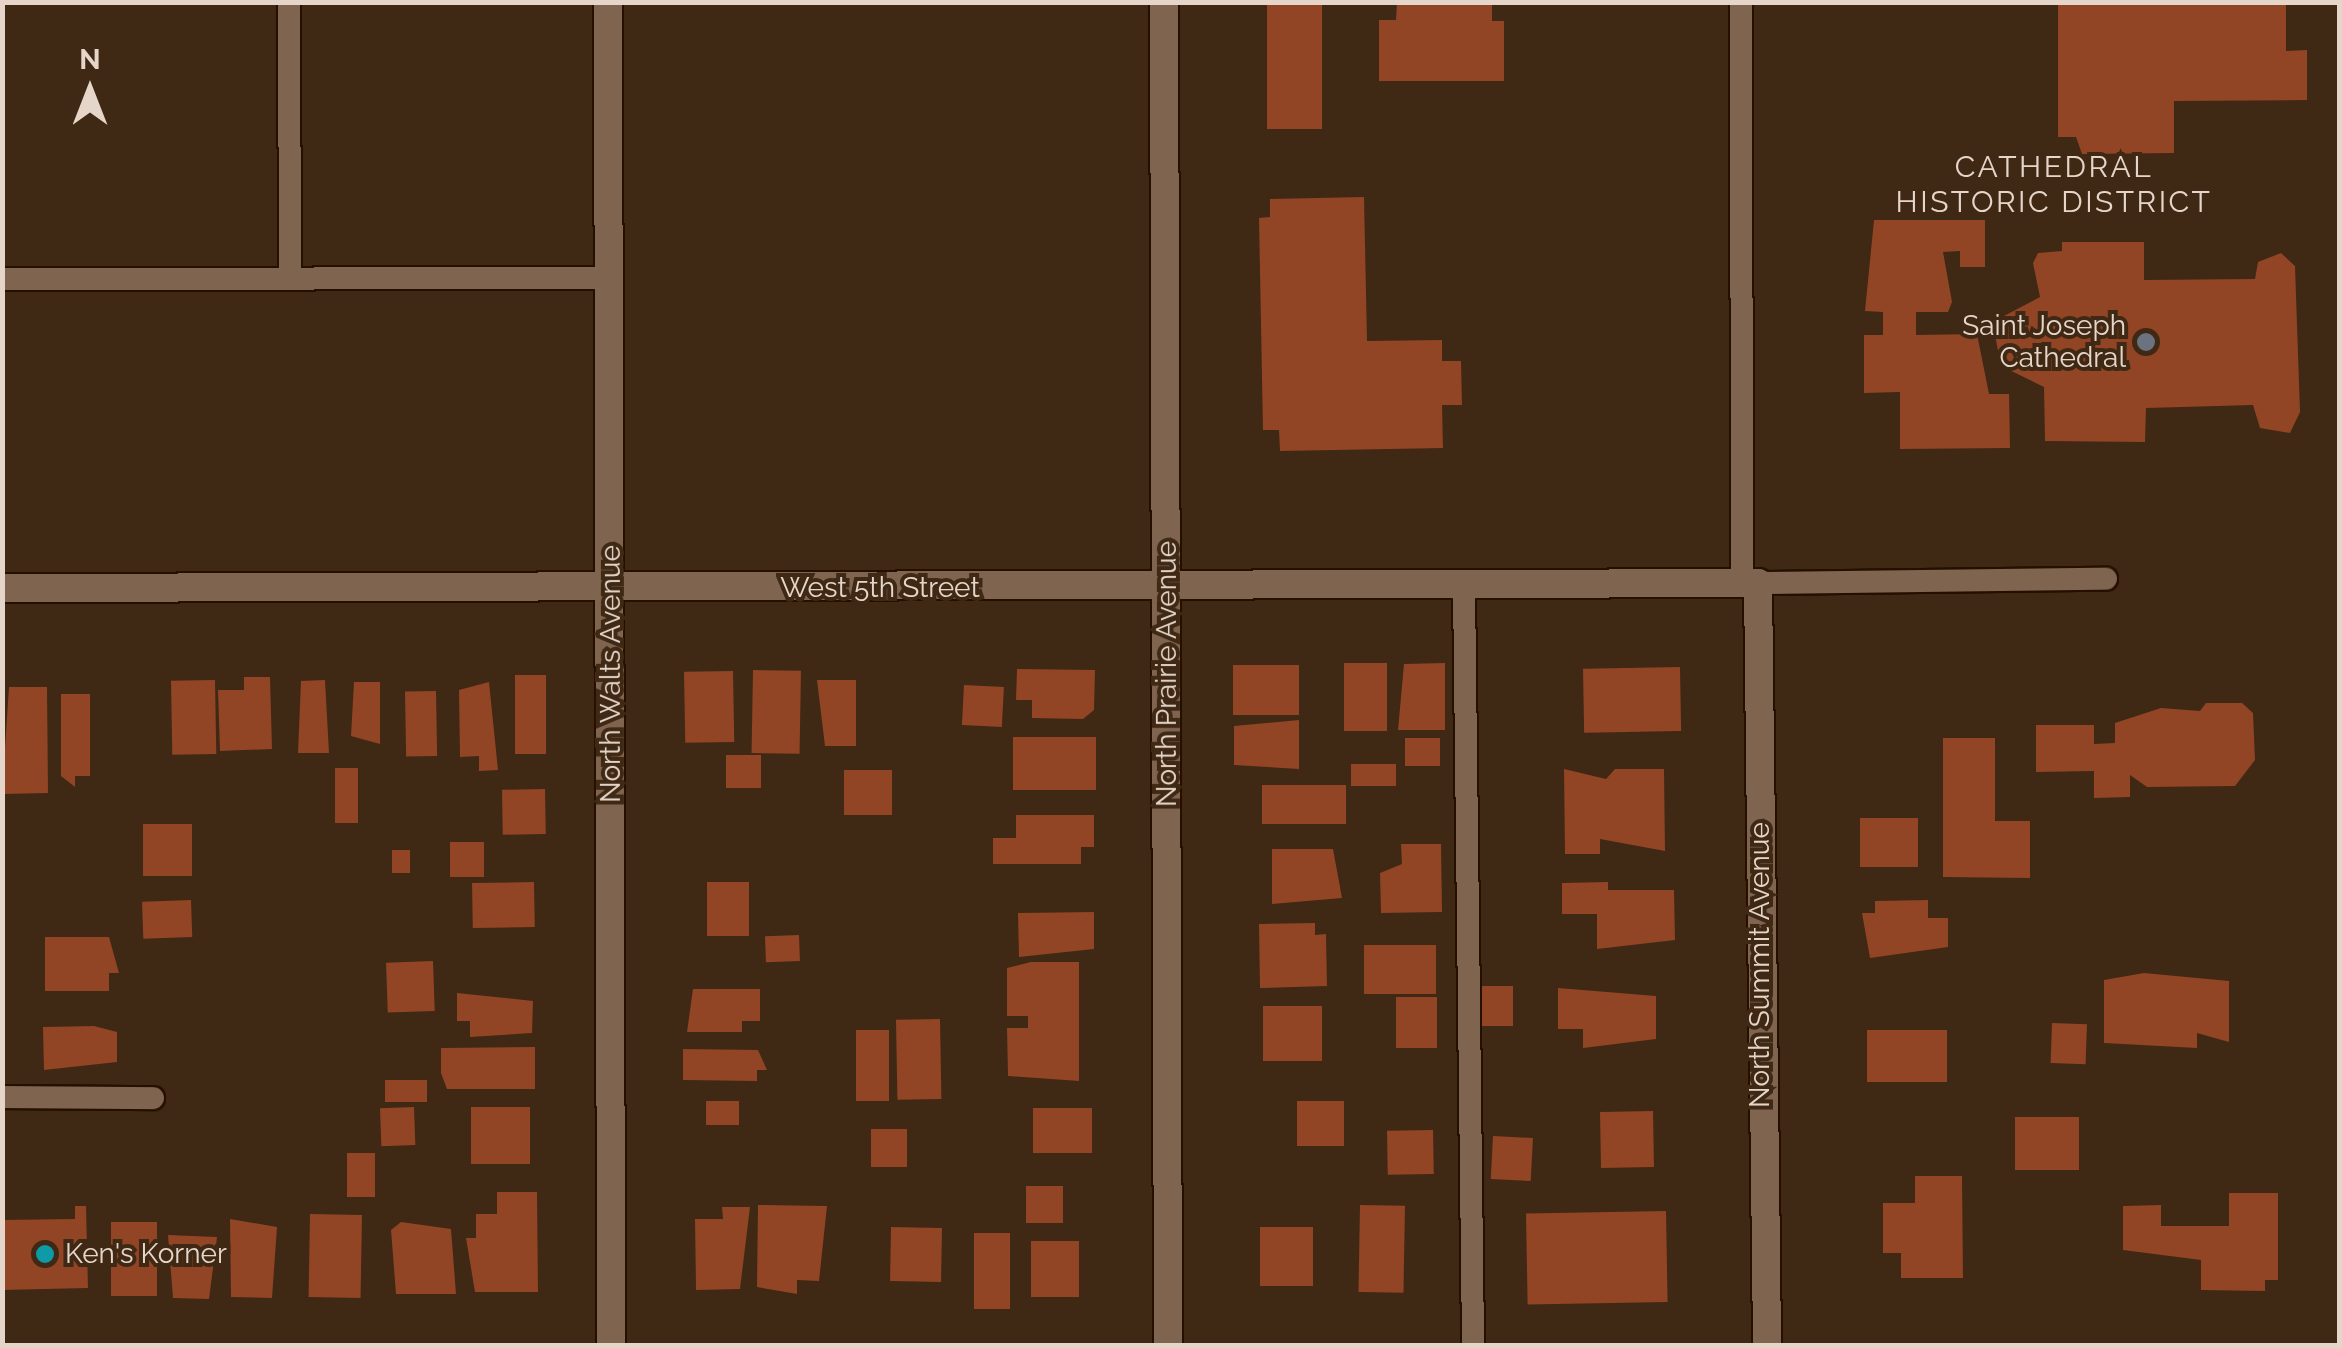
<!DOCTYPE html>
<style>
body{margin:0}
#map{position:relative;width:2342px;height:1348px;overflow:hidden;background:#3f2814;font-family:Raleway,sans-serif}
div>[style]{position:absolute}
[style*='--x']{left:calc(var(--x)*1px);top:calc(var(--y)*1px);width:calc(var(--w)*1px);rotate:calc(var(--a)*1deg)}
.building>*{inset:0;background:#914524;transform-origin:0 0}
.roads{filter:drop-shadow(2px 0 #251000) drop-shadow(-2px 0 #251000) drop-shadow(0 2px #251000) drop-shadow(0 -2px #251000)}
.service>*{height:22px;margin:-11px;padding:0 11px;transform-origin:11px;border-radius:11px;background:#7f644f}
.minor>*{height:28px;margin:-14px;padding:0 14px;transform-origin:14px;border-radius:14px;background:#7f644f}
.tertiary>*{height:28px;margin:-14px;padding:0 14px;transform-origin:14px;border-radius:14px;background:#7f644f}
.dots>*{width:28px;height:28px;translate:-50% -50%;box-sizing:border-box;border:5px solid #3f2814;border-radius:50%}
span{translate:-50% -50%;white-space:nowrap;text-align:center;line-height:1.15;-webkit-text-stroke:8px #3f2814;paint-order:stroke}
.poi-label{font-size:28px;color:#e6d6ca}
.right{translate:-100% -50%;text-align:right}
.left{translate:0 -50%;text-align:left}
.street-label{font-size:28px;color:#e6d6ca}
.neighbourhood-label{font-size:30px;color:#e6d6ca;letter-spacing:2.5px}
.frame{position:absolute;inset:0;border:5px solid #e6d6ca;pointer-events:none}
.north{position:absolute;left:40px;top:40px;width:100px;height:100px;-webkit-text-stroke:8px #3f2814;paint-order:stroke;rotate:0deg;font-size:28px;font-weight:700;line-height:40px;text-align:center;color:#e6d6ca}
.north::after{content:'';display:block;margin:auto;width:35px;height:45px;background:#e6d6ca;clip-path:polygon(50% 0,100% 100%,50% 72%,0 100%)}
</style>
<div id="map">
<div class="building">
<div style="left:1267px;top:2px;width:55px;height:127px"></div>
<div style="clip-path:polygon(1397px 2px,1492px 2px,1492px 21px,1504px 21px,1504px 81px,1379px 81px,1379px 20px,1396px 20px)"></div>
<div style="clip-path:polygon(2058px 2px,2286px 2px,2286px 51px,2307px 50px,2307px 100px,2174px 101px,2174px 153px,2082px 154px,2076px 137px,2058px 137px)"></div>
<div style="clip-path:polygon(1364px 197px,1367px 341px,1442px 340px,1442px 361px,1461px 361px,1462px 405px,1442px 405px,1443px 448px,1280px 451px,1279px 430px,1263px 430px,1259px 218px,1270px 217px,1270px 199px)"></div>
<div style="clip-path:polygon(1874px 220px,1985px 220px,1985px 267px,1960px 267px,1960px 251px,1943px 252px,1952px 302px,1948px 312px,1916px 312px,1916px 335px,1977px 334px,1989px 394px,2009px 394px,2010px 448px,1900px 449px,1900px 392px,1864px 393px,1864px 335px,1883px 335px,1883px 312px,1865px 311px)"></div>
<div style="clip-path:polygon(2062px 242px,2144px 242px,2144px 280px,2255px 279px,2258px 262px,2281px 253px,2295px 266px,2300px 412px,2290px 433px,2260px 428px,2253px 405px,2146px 408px,2145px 442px,2045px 441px,2044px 387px,2001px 366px,1995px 335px,2000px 318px,2040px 297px,2033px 263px,2038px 253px,2062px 251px)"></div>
<div style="left:1344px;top:663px;width:43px;height:68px"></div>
<div style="clip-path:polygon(1445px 663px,1445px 730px,1398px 730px,1404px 664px)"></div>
<div style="left:1299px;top:665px;width:50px;height:66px;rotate:90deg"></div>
<div style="left:1680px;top:667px;width:64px;height:97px;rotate:89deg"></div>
<div style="clip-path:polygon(1017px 669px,1095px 670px,1094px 710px,1083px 719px,1032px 718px,1032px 700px,1016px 700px)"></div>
<div style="left:753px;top:670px;width:48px;height:83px;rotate:1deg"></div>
<div style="left:733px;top:671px;width:71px;height:49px;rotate:89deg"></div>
<div style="left:515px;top:675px;width:31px;height:79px"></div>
<div style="clip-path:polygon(244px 677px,270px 677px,272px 749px,220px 751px,218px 690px,244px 690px)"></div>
<div style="left:215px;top:680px;width:74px;height:44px;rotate:89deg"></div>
<div style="clip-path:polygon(325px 680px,329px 753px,298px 753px,301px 681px)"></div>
<div style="clip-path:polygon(817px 680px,856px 680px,856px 746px,825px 746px)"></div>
<div style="clip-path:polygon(354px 682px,380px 682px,380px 744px,351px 736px)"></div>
<div style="clip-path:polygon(489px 682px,498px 770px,479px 771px,479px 756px,460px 757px,459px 690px)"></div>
<div style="left:964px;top:685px;width:40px;height:40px;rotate:3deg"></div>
<div style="clip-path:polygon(9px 687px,47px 687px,48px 793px,2px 794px)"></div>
<div style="left:436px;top:691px;width:65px;height:31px;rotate:89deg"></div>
<div style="clip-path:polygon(61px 694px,90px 694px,90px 776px,75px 776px,75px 787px,61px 776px)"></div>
<div style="clip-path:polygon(2206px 703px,2242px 703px,2253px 713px,2255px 760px,2235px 786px,2147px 787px,2130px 775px,2130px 797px,2094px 798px,2094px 771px,2036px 772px,2036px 725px,2094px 725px,2094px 744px,2115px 743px,2115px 723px,2161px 708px,2200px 711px)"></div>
<div style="clip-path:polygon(1299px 720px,1299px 769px,1234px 765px,1234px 726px)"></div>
<div style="left:1013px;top:737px;width:83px;height:53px"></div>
<div style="left:1405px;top:738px;width:35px;height:28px"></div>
<div style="clip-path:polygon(1943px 738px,1995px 738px,1995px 821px,2030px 821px,2030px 878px,1943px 877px)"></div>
<div style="left:726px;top:755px;width:35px;height:33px"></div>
<div style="left:1351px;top:764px;width:45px;height:22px"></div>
<div style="left:335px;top:768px;width:23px;height:55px"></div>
<div style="clip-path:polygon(1564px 769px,1606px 779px,1615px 769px,1664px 769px,1665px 851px,1600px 839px,1600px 854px,1565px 854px)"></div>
<div style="left:844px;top:770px;width:48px;height:45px"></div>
<div style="left:1346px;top:785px;width:39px;height:84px;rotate:90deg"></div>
<div style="left:545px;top:789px;width:45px;height:43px;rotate:89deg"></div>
<div style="clip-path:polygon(1016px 815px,1094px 815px,1094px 847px,1081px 847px,1081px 864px,993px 864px,993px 838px,1016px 838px)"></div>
<div style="left:1918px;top:818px;width:49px;height:58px;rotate:90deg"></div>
<div style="left:143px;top:824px;width:49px;height:52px"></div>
<div style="left:450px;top:842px;width:34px;height:35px"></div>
<div style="clip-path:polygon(1401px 844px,1441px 844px,1442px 912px,1381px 913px,1380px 873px,1402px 864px)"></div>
<div style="clip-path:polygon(1272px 849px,1333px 849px,1342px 898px,1272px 904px)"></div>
<div style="left:392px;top:850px;width:18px;height:23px"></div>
<div style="left:534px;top:882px;width:45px;height:62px;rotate:89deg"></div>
<div style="left:707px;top:882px;width:42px;height:54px"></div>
<div style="clip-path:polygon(1608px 882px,1608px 890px,1674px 890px,1675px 940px,1597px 949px,1597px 914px,1562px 914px,1562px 883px)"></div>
<div style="left:191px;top:900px;width:37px;height:49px;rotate:88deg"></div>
<div style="clip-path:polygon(1928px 900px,1928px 918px,1948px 918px,1948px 947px,1870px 958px,1862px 913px,1875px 913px,1875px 901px)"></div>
<div style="clip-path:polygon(1094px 912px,1094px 949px,1019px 957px,1018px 913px)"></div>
<div style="clip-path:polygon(1315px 923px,1315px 935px,1326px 934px,1327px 986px,1260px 988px,1259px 924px)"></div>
<div style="left:799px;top:935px;width:26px;height:34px;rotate:88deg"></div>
<div style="clip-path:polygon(45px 937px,109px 937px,119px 973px,109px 973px,109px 991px,45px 991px)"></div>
<div style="left:1364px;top:945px;width:72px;height:49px"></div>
<div style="left:433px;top:961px;width:50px;height:47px;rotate:88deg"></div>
<div style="clip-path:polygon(1031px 962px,1079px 962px,1079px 1081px,1008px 1076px,1007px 1028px,1028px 1028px,1028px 1016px,1007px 1016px,1007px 968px)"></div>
<div style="clip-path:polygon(2144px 973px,2229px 981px,2229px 1042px,2197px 1033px,2197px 1048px,2104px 1043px,2104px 980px)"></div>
<div style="left:1477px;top:986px;width:36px;height:40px"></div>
<div style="clip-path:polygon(1558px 988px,1656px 996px,1656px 1039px,1583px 1048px,1583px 1029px,1558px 1029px)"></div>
<div style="clip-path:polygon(693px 989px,760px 989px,760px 1021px,742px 1021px,742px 1032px,687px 1032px)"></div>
<div style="clip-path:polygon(457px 993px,533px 1001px,532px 1033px,470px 1037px,470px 1021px,457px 1021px)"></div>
<div style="left:1396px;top:997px;width:41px;height:51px"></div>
<div style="left:1263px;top:1006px;width:59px;height:55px"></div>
<div style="left:940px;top:1019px;width:80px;height:44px;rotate:89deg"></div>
<div style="left:2052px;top:1023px;width:35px;height:40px;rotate:2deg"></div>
<div style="clip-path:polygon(94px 1026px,117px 1032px,117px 1062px,44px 1070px,43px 1027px)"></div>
<div style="left:856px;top:1030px;width:33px;height:71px"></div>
<div style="left:1947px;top:1030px;width:52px;height:80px;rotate:90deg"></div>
<div style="clip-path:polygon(535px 1047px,535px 1089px,447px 1089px,441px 1073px,441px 1048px)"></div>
<div style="clip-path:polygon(683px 1049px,758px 1050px,767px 1070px,757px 1070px,757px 1081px,683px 1080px)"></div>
<div style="left:385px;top:1080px;width:42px;height:22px"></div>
<div style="left:706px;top:1101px;width:33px;height:24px"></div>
<div style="left:1297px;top:1101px;width:47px;height:45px"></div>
<div style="left:414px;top:1107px;width:38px;height:34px;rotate:88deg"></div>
<div style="left:471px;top:1107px;width:59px;height:57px"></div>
<div style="left:1033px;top:1108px;width:59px;height:45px"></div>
<div style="left:1653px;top:1111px;width:56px;height:53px;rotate:89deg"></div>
<div style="left:2015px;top:1117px;width:64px;height:53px"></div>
<div style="left:871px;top:1129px;width:36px;height:38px"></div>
<div style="left:1433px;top:1130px;width:44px;height:46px;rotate:89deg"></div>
<div style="left:1493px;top:1136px;width:40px;height:43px;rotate:3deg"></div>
<div style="left:347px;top:1153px;width:28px;height:44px"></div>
<div style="clip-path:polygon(1915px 1176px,1962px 1176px,1963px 1278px,1901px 1278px,1901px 1253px,1883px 1253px,1883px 1203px,1915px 1203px)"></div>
<div style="left:1026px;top:1186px;width:37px;height:37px"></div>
<div style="clip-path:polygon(497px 1192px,537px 1192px,538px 1292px,475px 1292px,466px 1238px,476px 1238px,476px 1214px,497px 1214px)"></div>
<div style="clip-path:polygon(2229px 1193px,2278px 1193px,2278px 1280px,2265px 1280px,2265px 1291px,2201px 1290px,2201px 1260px,2123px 1250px,2123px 1206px,2161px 1205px,2161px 1226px,2229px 1226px)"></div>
<div style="clip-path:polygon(758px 1205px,827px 1206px,819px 1281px,797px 1280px,797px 1294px,757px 1287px)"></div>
<div style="left:1360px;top:1205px;width:45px;height:87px;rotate:1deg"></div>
<div style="clip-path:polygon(75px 1206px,86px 1206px,88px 1288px,2px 1290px,2px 1220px,75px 1219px)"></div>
<div style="clip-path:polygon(722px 1207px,750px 1207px,740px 1289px,696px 1290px,695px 1219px,723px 1219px)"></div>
<div style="left:1666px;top:1211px;width:91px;height:140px;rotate:89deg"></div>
<div style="left:310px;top:1214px;width:52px;height:83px;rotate:1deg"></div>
<div style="clip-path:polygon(230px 1219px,277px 1227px,272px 1298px,231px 1297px)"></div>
<div style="left:111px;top:1222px;width:46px;height:74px"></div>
<div style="clip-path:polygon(401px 1222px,451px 1229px,456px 1294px,396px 1294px,391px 1230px)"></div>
<div style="left:891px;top:1227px;width:51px;height:54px;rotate:1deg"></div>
<div style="left:1260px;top:1227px;width:53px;height:59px"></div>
<div style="left:974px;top:1233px;width:36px;height:76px"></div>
<div style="clip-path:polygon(168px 1235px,217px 1237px,209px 1299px,173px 1298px)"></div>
<div style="left:1031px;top:1241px;width:48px;height:56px"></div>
</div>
<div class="roads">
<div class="service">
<div style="--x:289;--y:2;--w:276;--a:89.8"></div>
<div style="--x:1741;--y:2;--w:582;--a:89.9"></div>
<div style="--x:2;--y:279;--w:608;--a:-0.09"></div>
<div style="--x:1758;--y:583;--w:348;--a:-0.7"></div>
<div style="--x:1464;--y:585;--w:761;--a:89.32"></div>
<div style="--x:2;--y:1097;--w:151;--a:0.4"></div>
</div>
<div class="minor">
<div style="--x:608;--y:2;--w:1344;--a:89.87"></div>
<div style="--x:2;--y:588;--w:1756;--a:-0.16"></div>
<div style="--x:1758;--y:583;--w:763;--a:89.32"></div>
</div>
<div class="tertiary">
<div style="--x:1164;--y:2;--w:1344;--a:89.83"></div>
</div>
</div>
<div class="dots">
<div style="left:2146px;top:342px;background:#6b7280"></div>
<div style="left:45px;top:1254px;background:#0f9aa8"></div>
</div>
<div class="poi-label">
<span class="right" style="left:2126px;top:342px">Saint Joseph<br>Cathedral</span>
<span class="left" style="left:65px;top:1254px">Ken's Korner</span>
</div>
<div class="street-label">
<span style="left:880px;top:588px">West 5th Street</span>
<span style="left:611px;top:674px;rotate:-90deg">North Walts Avenue</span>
<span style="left:1167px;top:674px;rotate:-90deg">North Prairie Avenue</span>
<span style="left:1760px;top:965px;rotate:-90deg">North Summit Avenue</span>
</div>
<div class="neighbourhood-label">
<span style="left:2054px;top:184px">CATHEDRAL<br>HISTORIC DISTRICT</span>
</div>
<div class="frame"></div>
<div class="north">N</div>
</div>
